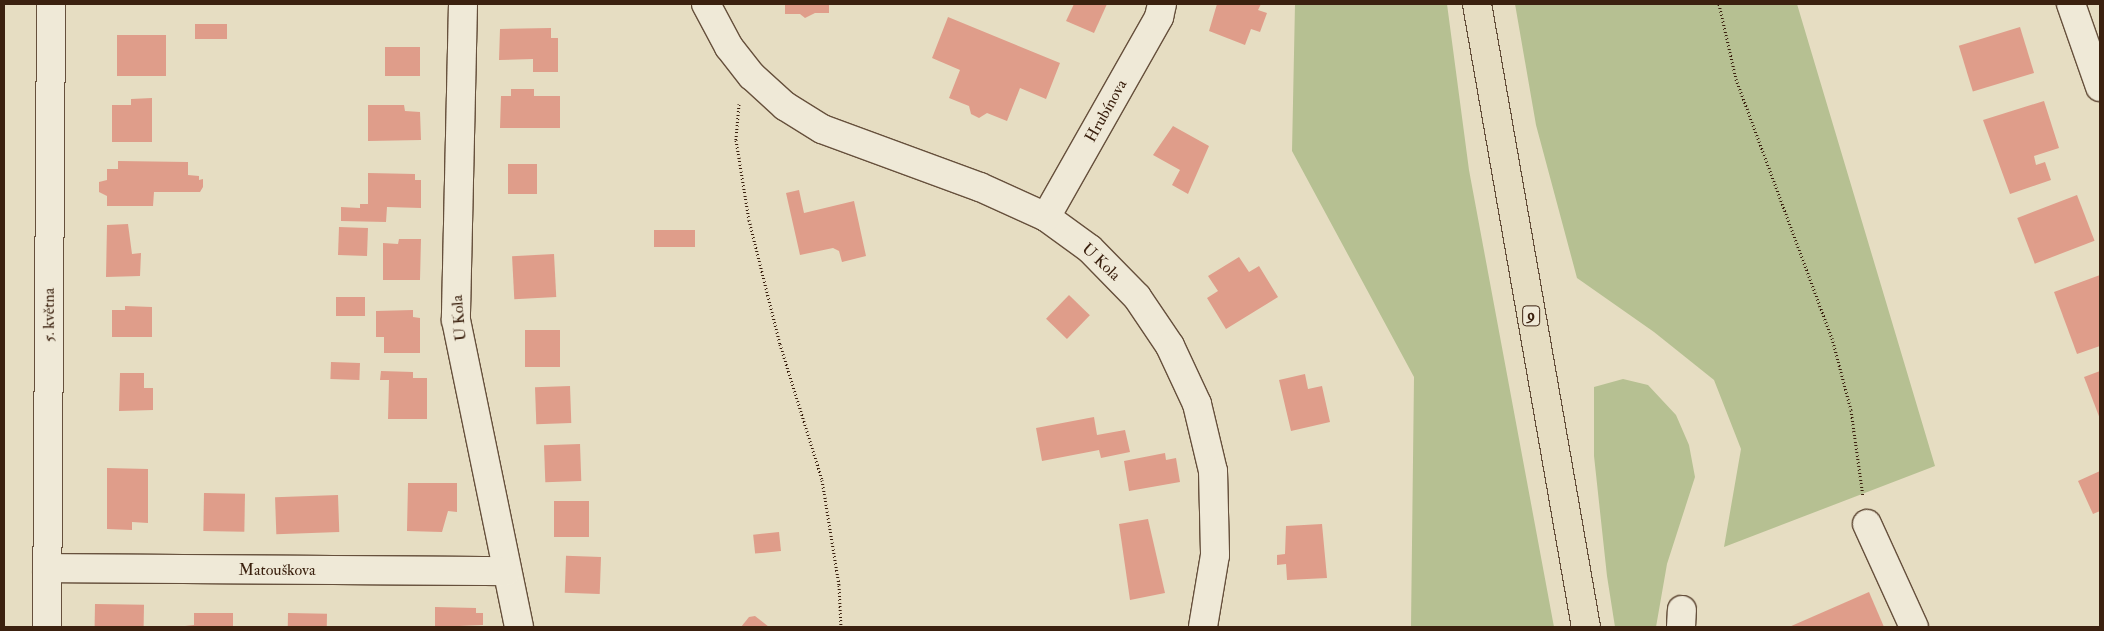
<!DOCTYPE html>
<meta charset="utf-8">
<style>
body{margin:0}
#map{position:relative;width:2104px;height:631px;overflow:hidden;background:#e6ddc2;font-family:"IM FELL Double Pica",serif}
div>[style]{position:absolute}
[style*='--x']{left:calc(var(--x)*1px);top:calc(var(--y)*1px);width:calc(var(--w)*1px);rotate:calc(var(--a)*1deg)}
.green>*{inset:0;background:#b6c092}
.building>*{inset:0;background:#df9d8a;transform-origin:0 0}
.path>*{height:3px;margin-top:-1.5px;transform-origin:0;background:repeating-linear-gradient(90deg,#3b210f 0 1px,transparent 0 3.5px)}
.roads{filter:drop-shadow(1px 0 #66503c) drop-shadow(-1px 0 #66503c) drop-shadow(0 1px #66503c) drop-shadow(0 -1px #66503c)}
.minor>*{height:28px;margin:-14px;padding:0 14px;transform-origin:14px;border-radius:14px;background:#efe9d7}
.major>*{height:28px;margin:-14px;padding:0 14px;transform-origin:14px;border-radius:14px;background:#e6ddc2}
span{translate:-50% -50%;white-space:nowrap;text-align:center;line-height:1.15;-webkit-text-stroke:4px #efe9d7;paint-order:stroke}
.shield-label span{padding:1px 4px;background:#efe9d7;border:1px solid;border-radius:4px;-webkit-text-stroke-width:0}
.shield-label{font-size:15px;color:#3b210f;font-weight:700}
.street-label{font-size:16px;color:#3b210f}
.frame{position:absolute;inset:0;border:5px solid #3b210f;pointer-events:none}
</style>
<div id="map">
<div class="green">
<div style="clip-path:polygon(1295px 4px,1447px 4px,1469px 170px,1554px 627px,1411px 627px,1414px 377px,1292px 151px)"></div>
<div style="clip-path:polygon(1515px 4px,1797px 4px,1935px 466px,1724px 547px,1741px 449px,1714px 380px,1654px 332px,1577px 278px,1536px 125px)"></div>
<div style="clip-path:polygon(1623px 379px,1648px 385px,1676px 415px,1689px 445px,1695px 477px,1667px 564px,1656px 627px,1615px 627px,1607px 576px,1594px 456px,1594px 387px)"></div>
</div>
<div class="building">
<div style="clip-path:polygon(785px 4px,829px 4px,829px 13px,815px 13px,805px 18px,800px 14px,785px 14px)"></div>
<div style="clip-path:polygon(1074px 4px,1107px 4px,1094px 33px,1066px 21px)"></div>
<div style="clip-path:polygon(1217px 4px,1261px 4px,1258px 10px,1267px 13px,1260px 32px,1251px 29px,1245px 45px,1209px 31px)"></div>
<div style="clip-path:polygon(948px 17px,1060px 63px,1046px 99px,1020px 88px,1007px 121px,987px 113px,979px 118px,971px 114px,969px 106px,949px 98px,960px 70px,932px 58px)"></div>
<div style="left:195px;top:24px;width:32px;height:15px"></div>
<div style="left:2020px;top:27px;width:48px;height:64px;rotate:73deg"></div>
<div style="clip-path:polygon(551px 28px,551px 38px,558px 38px,558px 72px,533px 72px,533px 59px,499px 60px,500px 29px)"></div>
<div style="left:117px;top:35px;width:49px;height:41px"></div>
<div style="left:385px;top:47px;width:35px;height:29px"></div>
<div style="clip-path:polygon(511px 89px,534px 89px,534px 96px,560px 96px,560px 128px,500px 128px,501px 96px,511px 96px)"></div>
<div style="clip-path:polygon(152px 98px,152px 142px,112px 142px,112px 105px,131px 105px,131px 99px)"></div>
<div style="clip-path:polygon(2044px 101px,2059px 148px,2034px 156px,2036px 165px,2045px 162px,2051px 180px,2010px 194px,1983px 120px)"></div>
<div style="clip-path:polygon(368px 105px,404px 105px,405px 111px,420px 112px,421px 140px,368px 141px)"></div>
<div style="clip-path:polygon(1173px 126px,1209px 146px,1188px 194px,1172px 185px,1180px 170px,1153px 155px)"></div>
<div style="clip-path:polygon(118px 161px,188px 162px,188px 175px,199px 176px,199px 180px,203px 179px,203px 187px,200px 192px,154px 192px,153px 206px,107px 206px,107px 196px,99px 192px,99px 182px,107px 180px,107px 169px,118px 169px)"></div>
<div style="left:508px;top:164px;width:29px;height:30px"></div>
<div style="clip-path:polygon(368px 173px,415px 174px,415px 180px,421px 180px,421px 208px,387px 207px,386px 222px,341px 221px,341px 207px,360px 208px,360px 204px,368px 204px)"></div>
<div style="clip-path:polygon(799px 190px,804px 213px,854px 201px,866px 256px,842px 262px,839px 251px,833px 248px,800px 255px,786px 193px)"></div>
<div style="left:2077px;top:195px;width:49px;height:64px;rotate:69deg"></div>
<div style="clip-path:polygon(128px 224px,132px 254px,141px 253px,140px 276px,106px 277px,107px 225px)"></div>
<div style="left:339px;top:227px;width:29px;height:28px;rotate:2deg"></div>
<div style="left:654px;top:230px;width:41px;height:17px"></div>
<div style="clip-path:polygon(399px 239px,421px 239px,420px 280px,383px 280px,383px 243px,398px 244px)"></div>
<div style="left:554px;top:254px;width:43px;height:42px;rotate:87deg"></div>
<div style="clip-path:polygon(1239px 257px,1249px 272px,1259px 266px,1278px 297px,1226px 329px,1207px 298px,1218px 291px,1208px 276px)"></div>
<div style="clip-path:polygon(2100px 275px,2100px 346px,2077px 354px,2054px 292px)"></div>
<div style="left:1069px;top:295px;width:29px;height:33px;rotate:44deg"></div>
<div style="left:336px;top:297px;width:29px;height:19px"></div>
<div style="clip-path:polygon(125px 306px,152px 307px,152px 337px,112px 337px,112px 310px,125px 310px)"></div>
<div style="clip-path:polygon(413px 310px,413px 317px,420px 318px,420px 353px,384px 353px,384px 337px,376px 337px,376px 311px)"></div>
<div style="left:525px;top:330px;width:35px;height:37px"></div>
<div style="left:331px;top:362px;width:29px;height:17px;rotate:2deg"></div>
<div style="clip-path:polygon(381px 371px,413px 372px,413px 378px,427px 378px,427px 419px,388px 419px,389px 380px,380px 380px)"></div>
<div style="clip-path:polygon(2100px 371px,2100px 419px,2084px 377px)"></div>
<div style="clip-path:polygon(120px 373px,144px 373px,144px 388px,153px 388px,153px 410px,119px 411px)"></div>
<div style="clip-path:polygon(1305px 374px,1308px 389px,1322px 386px,1330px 422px,1291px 431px,1279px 380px)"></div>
<div style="left:570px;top:386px;width:37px;height:35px;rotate:88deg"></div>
<div style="clip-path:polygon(1094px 417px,1097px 435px,1125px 430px,1130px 452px,1101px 458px,1099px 450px,1042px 461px,1036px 428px)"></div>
<div style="left:580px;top:444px;width:37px;height:36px;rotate:88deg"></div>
<div style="clip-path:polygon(1165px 453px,1166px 460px,1176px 458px,1180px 482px,1129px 491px,1124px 461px)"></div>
<div style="clip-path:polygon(107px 468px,148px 469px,148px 523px,132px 522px,132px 530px,107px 529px)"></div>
<div style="clip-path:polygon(2100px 471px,2100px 511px,2093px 514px,2078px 481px)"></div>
<div style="clip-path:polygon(408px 483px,457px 483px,457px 512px,448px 511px,442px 532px,407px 531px)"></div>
<div style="left:204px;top:493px;width:41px;height:38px;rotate:1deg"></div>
<div style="left:338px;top:495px;width:37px;height:63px;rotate:88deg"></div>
<div style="left:554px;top:501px;width:35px;height:36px"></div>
<div style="clip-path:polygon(1148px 519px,1165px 593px,1130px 600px,1119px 524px)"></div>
<div style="clip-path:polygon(1322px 524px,1327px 578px,1287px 580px,1286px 564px,1277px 565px,1277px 555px,1285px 554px,1286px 526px)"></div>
<div style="left:779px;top:532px;width:19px;height:26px;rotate:84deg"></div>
<div style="left:601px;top:557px;width:37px;height:35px;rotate:92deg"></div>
<div style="clip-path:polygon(1869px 592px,1884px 627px,1789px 627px)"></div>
<div style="left:95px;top:604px;width:49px;height:23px;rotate:1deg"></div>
<div style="clip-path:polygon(435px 607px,476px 608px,476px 613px,483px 613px,483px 625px,435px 627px)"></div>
<div style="clip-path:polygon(194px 613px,233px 613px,233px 627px,176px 627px,194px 625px)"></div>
<div style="left:288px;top:613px;width:39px;height:14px;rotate:1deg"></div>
<div style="clip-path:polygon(755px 616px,769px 627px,741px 627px,749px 617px)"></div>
</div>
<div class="path">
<div style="--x:1719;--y:4;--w:77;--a:77.2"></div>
<div style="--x:1736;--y:79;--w:276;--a:69.7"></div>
<div style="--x:1832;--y:338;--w:74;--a:75.2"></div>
<div style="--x:1851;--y:410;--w:87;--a:82.1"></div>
<div style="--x:739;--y:104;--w:36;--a:95"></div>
<div style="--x:736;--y:140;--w:81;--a:80.8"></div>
<div style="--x:749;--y:220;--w:128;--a:76"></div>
<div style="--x:780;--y:344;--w:142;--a:72.8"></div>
<div style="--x:822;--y:480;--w:106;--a:80.8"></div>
<div style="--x:839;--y:585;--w:42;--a:87.3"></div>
</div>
<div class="roads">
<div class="minor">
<div style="--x:463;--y:4;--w:316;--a:91.3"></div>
<div style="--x:456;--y:320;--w:313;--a:78.4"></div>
<div style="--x:706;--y:4;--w:49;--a:61.9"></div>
<div style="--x:729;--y:47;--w:37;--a:52"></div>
<div style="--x:752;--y:76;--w:45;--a:42.3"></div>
<div style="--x:785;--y:106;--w:44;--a:31.9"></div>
<div style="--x:822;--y:129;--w:168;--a:20.2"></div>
<div style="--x:980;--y:187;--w:72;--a:24.4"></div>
<div style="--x:1046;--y:217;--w:54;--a:36"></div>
<div style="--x:1090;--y:249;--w:67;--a:45.6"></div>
<div style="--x:1137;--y:297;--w:59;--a:56"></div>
<div style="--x:1170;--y:346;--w:64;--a:65"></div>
<div style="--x:1197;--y:404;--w:69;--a:76.6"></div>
<div style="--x:1213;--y:471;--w:84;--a:88.6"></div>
<div style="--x:1215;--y:555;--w:73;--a:99.5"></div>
<div style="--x:2071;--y:4;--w:88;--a:70.7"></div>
<div style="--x:1046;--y:217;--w:230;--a:-60.5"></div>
<div style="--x:1159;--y:17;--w:13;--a:-77"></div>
<div style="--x:1867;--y:524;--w:113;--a:65.5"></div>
<div style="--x:47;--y:568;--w:460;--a:0.4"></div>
<div style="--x:47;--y:627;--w:623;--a:-89.63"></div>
<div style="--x:1681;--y:627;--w:17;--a:-87"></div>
</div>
<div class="major">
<div style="--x:1477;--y:4;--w:632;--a:80.08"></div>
</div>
</div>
<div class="shield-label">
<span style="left:1531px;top:316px">9</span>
</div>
<div class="street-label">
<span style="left:1106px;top:111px;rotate:-61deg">Hrubínova</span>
<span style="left:1101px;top:262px;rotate:43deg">U Kola</span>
<span style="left:49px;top:315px;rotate:-90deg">5. května</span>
<span style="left:459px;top:318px;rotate:-95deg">U Kola</span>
<span style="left:277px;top:570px">Matouškova</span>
</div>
<div class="frame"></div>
</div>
